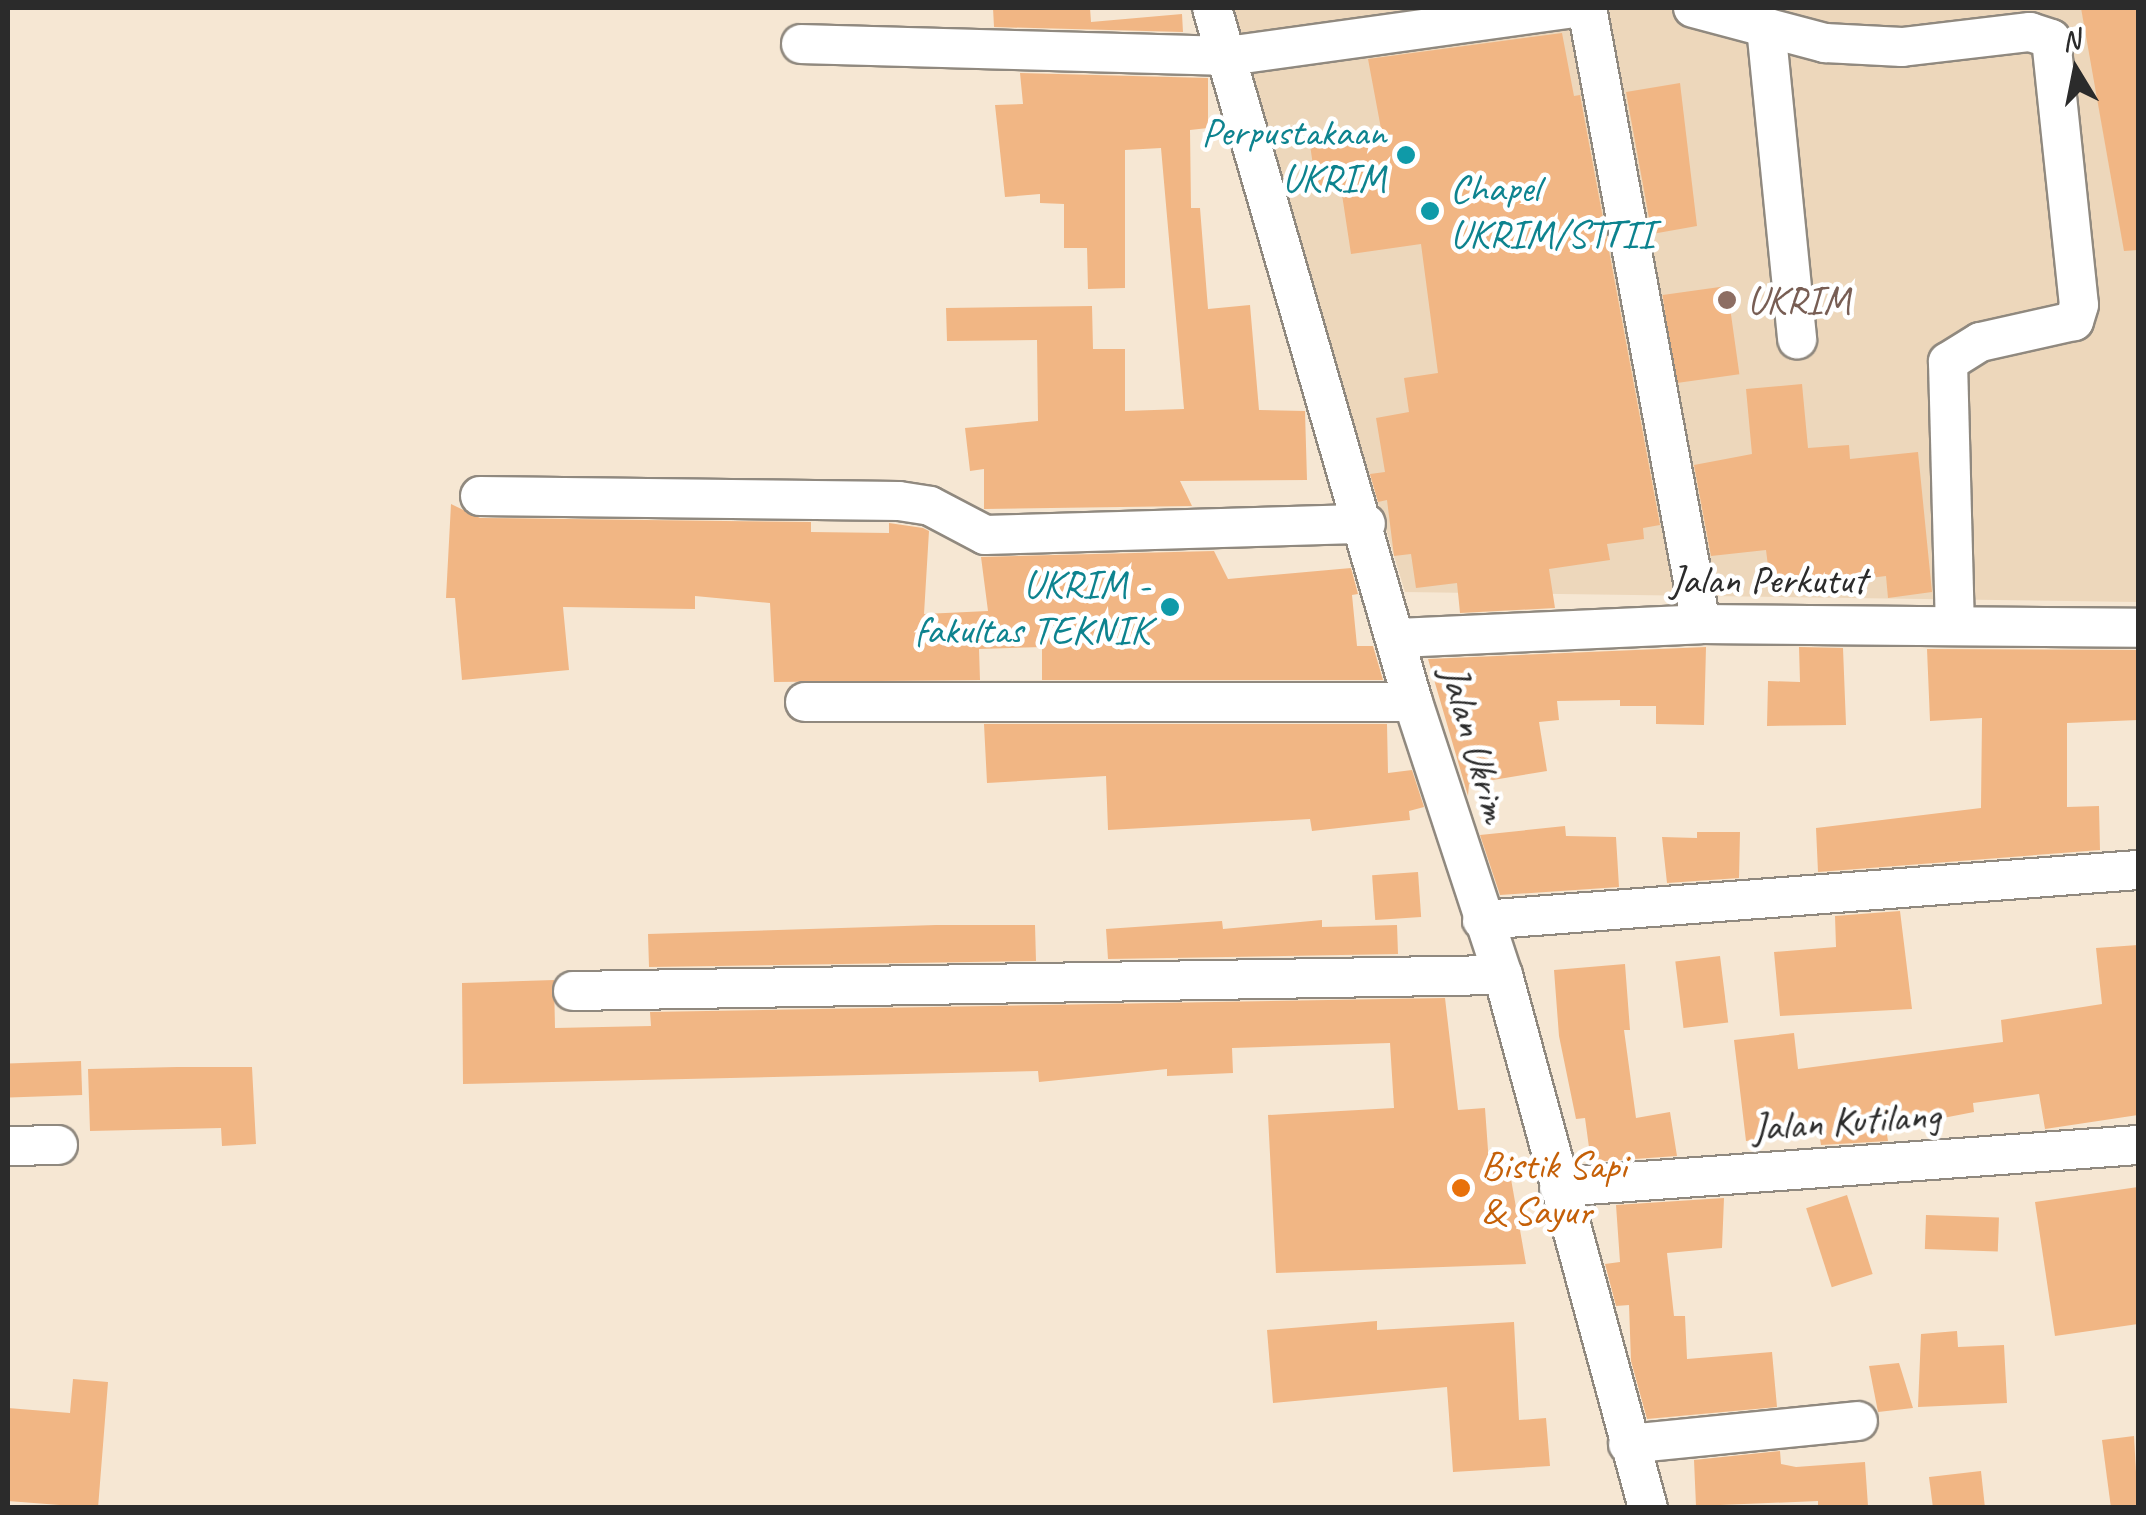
<!DOCTYPE html>
<style>
body{margin:0}
#map{position:relative;width:2146px;height:1515px;overflow:hidden;background:#f6e7d3;font-family:Caveat,sans-serif}
div>[style]{position:absolute}
[style*='--x']{left:calc(var(--x)*1px);top:calc(var(--y)*1px);width:calc(var(--w)*1px);rotate:calc(var(--a)*1deg)}
.built>*{inset:0;background:#edd7bb}
.building>*{inset:0;background:#f1b684;transform-origin:0 0}
.roads{filter:drop-shadow(2px 0 #90897f) drop-shadow(-2px 0 #90897f) drop-shadow(0 2px #90897f) drop-shadow(0 -2px #90897f)}
.minor>*{height:38px;margin:-19px;padding:0 19px;transform-origin:19px;border-radius:19px;background:#fff}
.dots>*{width:28px;height:28px;translate:-50% -50%;box-sizing:border-box;border:5px solid #fff;border-radius:50%}
span{translate:-50% -50%;white-space:nowrap;text-align:center;line-height:1.15;-webkit-text-stroke:9px #fff;paint-order:stroke}
.culture-label{font-size:40px;color:#0d838f}
.right{translate:-100% -50%;text-align:right}
.left{translate:0 -50%;text-align:left}
.education-label{font-size:40px;color:#785e54}
.street-label{font-size:40px;color:#2b2b2b}
.food-label{font-size:40px;color:#c56008}
.frame{position:absolute;inset:0;border:10px solid #2b2b2b;pointer-events:none}
.north{position:absolute;left:2026px;top:20px;width:100px;height:100px;-webkit-text-stroke:8px #fff;paint-order:stroke;rotate:350deg;font-size:28px;font-weight:700;line-height:40px;text-align:center;color:#2b2b2b}
.north::after{content:'';display:block;margin:auto;width:35px;height:45px;background:#2b2b2b;clip-path:polygon(50% 0,100% 100%,50% 72%,0 100%)}
</style>
<div id="map">
<div class="built">
<div style="clip-path:polygon(1228px 8px,2138px 8px,2138px 602px,1405px 592px)"></div>
</div>
<div class="building">
<div style="clip-path:polygon(993px 8px,1090px 8px,1091px 22px,1182px 14px,1183px 32px,994px 27px)"></div>
<div style="clip-path:polygon(2081px 8px,2138px 8px,2138px 250px,2124px 251px)"></div>
<div style="clip-path:polygon(1562px 33px,1574px 96px,1580px 95px,1660px 525px,1643px 528px,1644px 539px,1607px 544px,1610px 560px,1549px 569px,1555px 608px,1460px 613px,1457px 583px,1416px 588px,1411px 554px,1394px 556px,1387px 500px,1378px 502px,1370px 474px,1385px 472px,1376px 418px,1409px 412px,1404px 378px,1438px 373px,1421px 244px,1351px 254px,1341px 188px,1317px 192px,1310px 145px,1382px 134px,1368px 59px)"></div>
<div style="clip-path:polygon(1020px 73px,1208px 78px,1208px 128px,1190px 130px,1191px 208px,1200px 208px,1208px 309px,1250px 305px,1259px 410px,1305px 411px,1307px 480px,1180px 481px,1192px 506px,984px 509px,984px 469px,970px 471px,965px 428px,1038px 421px,1037px 340px,947px 341px,946px 308px,1092px 306px,1093px 349px,1125px 349px,1125px 411px,1184px 409px,1161px 148px,1125px 150px,1125px 288px,1088px 289px,1087px 248px,1064px 248px,1064px 204px,1040px 203px,1040px 194px,1005px 197px,995px 105px,1023px 104px)"></div>
<div style="clip-path:polygon(1680px 83px,1697px 226px,1652px 234px,1626px 92px)"></div>
<div style="left:1727px;top:286px;width:89px;height:65px;rotate:82deg"></div>
<div style="clip-path:polygon(1802px 384px,1808px 448px,1849px 445px,1850px 459px,1918px 452px,1932px 592px,1888px 598px,1886px 576px,1771px 590px,1766px 550px,1711px 556px,1694px 465px,1752px 454px,1746px 389px)"></div>
<div style="clip-path:polygon(451px 504px,480px 518px,811px 522px,811px 532px,889px 533px,889px 523px,923px 528px,929px 531px,924px 614px,988px 611px,981px 557px,1214px 551px,1228px 579px,1351px 568px,1358px 594px,1352px 595px,1357px 646px,1373px 646px,1383px 680px,1042px 680px,1042px 647px,979px 649px,980px 680px,774px 682px,770px 603px,695px 596px,695px 609px,563px 607px,569px 670px,462px 680px,455px 598px,446px 598px)"></div>
<div style="clip-path:polygon(1706px 647px,1704px 725px,1656px 724px,1656px 706px,1620px 706px,1620px 700px,1557px 701px,1559px 720px,1539px 722px,1547px 771px,1469px 784px,1468px 796px,1428px 659px)"></div>
<div style="clip-path:polygon(1799px 647px,1843px 648px,1846px 725px,1767px 726px,1768px 681px,1800px 682px)"></div>
<div style="clip-path:polygon(1927px 649px,2138px 650px,2138px 720px,2067px 723px,2067px 807px,2099px 806px,2100px 850px,1818px 872px,1816px 828px,1981px 808px,1982px 718px,1930px 721px)"></div>
<div style="clip-path:polygon(984px 724px,1387px 724px,1388px 773px,1412px 770px,1424px 807px,1409px 811px,1410px 820px,1312px 831px,1310px 819px,1108px 830px,1106px 776px,987px 783px)"></div>
<div style="clip-path:polygon(1565px 826px,1566px 836px,1616px 837px,1619px 887px,1500px 895px,1480px 835px)"></div>
<div style="clip-path:polygon(1697px 832px,1740px 832px,1739px 878px,1667px 883px,1662px 837px,1697px 838px)"></div>
<div style="left:1418px;top:872px;width:45px;height:46px;rotate:86deg"></div>
<div style="clip-path:polygon(1900px 911px,1912px 1009px,1780px 1016px,1774px 952px,1836px 947px,1835px 916px)"></div>
<div style="clip-path:polygon(1322px 920px,1322px 927px,1397px 925px,1398px 954px,1108px 959px,1106px 929px,1222px 921px,1223px 929px)"></div>
<div style="clip-path:polygon(936px 925px,1035px 925px,1036px 961px,649px 967px,648px 934px)"></div>
<div style="clip-path:polygon(2138px 945px,2138px 1115px,2045px 1129px,2039px 1094px,1973px 1103px,1974px 1112px,1886px 1129px,1888px 1141px,1821px 1145px,1819px 1133px,1746px 1141px,1734px 1040px,1794px 1033px,1798px 1069px,2003px 1042px,2001px 1020px,2102px 1004px,2096px 948px)"></div>
<div style="left:1720px;top:956px;width:67px;height:45px;rotate:83deg"></div>
<div style="clip-path:polygon(1625px 964px,1630px 1030px,1624px 1030px,1636px 1118px,1670px 1112px,1677px 1156px,1591px 1162px,1585px 1118px,1576px 1119px,1559px 1036px,1554px 970px)"></div>
<div style="clip-path:polygon(554px 980px,555px 1028px,651px 1026px,650px 1012px,1445px 998px,1458px 1110px,1485px 1108px,1489px 1164px,1508px 1162px,1526px 1264px,1276px 1273px,1268px 1115px,1394px 1108px,1390px 1043px,1232px 1048px,1233px 1073px,1167px 1076px,1167px 1069px,1039px 1082px,1038px 1071px,463px 1084px,462px 983px)"></div>
<div style="left:81px;top:1061px;width:34px;height:73px;rotate:88deg"></div>
<div style="clip-path:polygon(177px 1067px,252px 1067px,256px 1144px,222px 1146px,221px 1128px,90px 1131px,88px 1069px)"></div>
<div style="clip-path:polygon(2138px 1187px,2138px 1324px,2055px 1336px,2035px 1202px)"></div>
<div style="left:1847px;top:1195px;width:83px;height:43px;rotate:72deg"></div>
<div style="clip-path:polygon(1724px 1198px,1722px 1248px,1667px 1253px,1674px 1316px,1685px 1316px,1687px 1359px,1772px 1352px,1777px 1407px,1647px 1419px,1631px 1361px,1629px 1305px,1616px 1306px,1605px 1264px,1620px 1262px,1616px 1205px)"></div>
<div style="left:1926px;top:1215px;width:73px;height:34px;rotate:2deg"></div>
<div style="clip-path:polygon(1377px 1321px,1377px 1330px,1514px 1322px,1519px 1420px,1546px 1418px,1550px 1466px,1453px 1472px,1447px 1387px,1273px 1403px,1267px 1330px)"></div>
<div style="clip-path:polygon(1957px 1331px,1958px 1347px,2004px 1345px,2007px 1403px,1918px 1407px,1921px 1334px)"></div>
<div style="clip-path:polygon(1899px 1363px,1913px 1408px,1878px 1412px,1869px 1366px)"></div>
<div style="clip-path:polygon(73px 1379px,108px 1382px,98px 1508px,8px 1501px,8px 1408px,70px 1413px)"></div>
<div style="clip-path:polygon(2134px 1436px,2138px 1508px,2111px 1508px,2102px 1440px)"></div>
<div style="clip-path:polygon(1780px 1451px,1781px 1464px,1796px 1467px,1865px 1462px,1868px 1506px,1818px 1508px,1818px 1501px,1696px 1506px,1694px 1460px)"></div>
<div style="clip-path:polygon(1981px 1471px,1985px 1508px,1933px 1508px,1929px 1477px)"></div>
</div>
<div class="roads">
<div class="minor">
<div style="--x:1212;--y:8;--w:723;--a:73.85"></div>
<div style="--x:1413;--y:702;--w:287;--a:71.8"></div>
<div style="--x:1503;--y:975;--w:552;--a:74.78"></div>
<div style="--x:1587;--y:8;--w:626;--a:79.52"></div>
<div style="--x:1693;--y:8;--w:137;--a:14.9"></div>
<div style="--x:1825;--y:43;--w:77;--a:3"></div>
<div style="--x:1902;--y:47;--w:129;--a:-6.7"></div>
<div style="--x:2030;--y:32;--w:22;--a:18"></div>
<div style="--x:2051;--y:39;--w:267;--a:84"></div>
<div style="--x:2079;--y:305;--w:17;--a:107"></div>
<div style="--x:2074;--y:321;--w:96;--a:167.4"></div>
<div style="--x:1980;--y:342;--w:38;--a:148"></div>
<div style="--x:1948;--y:362;--w:261;--a:88.5"></div>
<div style="--x:1766;--y:27;--w:314;--a:84.3"></div>
<div style="--x:801;--y:44;--w:427;--a:1.6"></div>
<div style="--x:1228;--y:56;--w:351;--a:-7.9"></div>
<div style="--x:480;--y:496;--w:419;--a:0.7"></div>
<div style="--x:899;--y:501;--w:31;--a:9"></div>
<div style="--x:930;--y:506;--w:62;--a:27.8"></div>
<div style="--x:985;--y:535;--w:381;--a:-1.7"></div>
<div style="--x:1398;--y:638;--w:303;--a:-2.6"></div>
<div style="--x:1701;--y:624;--w:437;--a:0.5"></div>
<div style="--x:805;--y:702;--w:608;--a:0"></div>
<div style="--x:1482;--y:920;--w:658;--a:-4.36"></div>
<div style="--x:573;--y:991;--w:930;--a:-0.99"></div>
<div style="--x:8;--y:1146;--w:50;--a:-1.1"></div>
<div style="--x:1559;--y:1187;--w:581;--a:-4.15"></div>
<div style="--x:1628;--y:1444;--w:231;--a:-5.7"></div>
</div>
</div>
<div class="dots">
<div style="left:1406px;top:155px;background:#0f9aa8"></div>
<div style="left:1430px;top:211px;background:#0f9aa8"></div>
<div style="left:1727px;top:300px;background:#8d6e63"></div>
<div style="left:1170px;top:607px;background:#0f9aa8"></div>
<div style="left:1461px;top:1188px;background:#e8710a"></div>
</div>
<div class="culture-label">
<span class="right" style="left:1386px;top:155px">Perpustakaan<br>UKRIM</span>
<span class="left" style="left:1450px;top:211px">Chapel<br>UKRIM/STTII</span>
<span class="right" style="left:1150px;top:607px">UKRIM -<br>fakultas TEKNIK</span>
</div>
<div class="education-label">
<span class="left" style="left:1747px;top:300px">UKRIM</span>
</div>
<div class="street-label">
<span style="left:1768px;top:580px">Jalan Perkutut</span>
<span style="left:1475px;top:744px;rotate:74deg">Jalan Ukrim</span>
<span style="left:1846px;top:1121px;rotate:-4deg">Jalan Kutilang</span>
</div>
<div class="food-label">
<span class="left" style="left:1481px;top:1188px">Bistik Sapi<br>&amp; Sayur</span>
</div>
<div class="frame"></div>
<div class="north">N</div>
</div>
